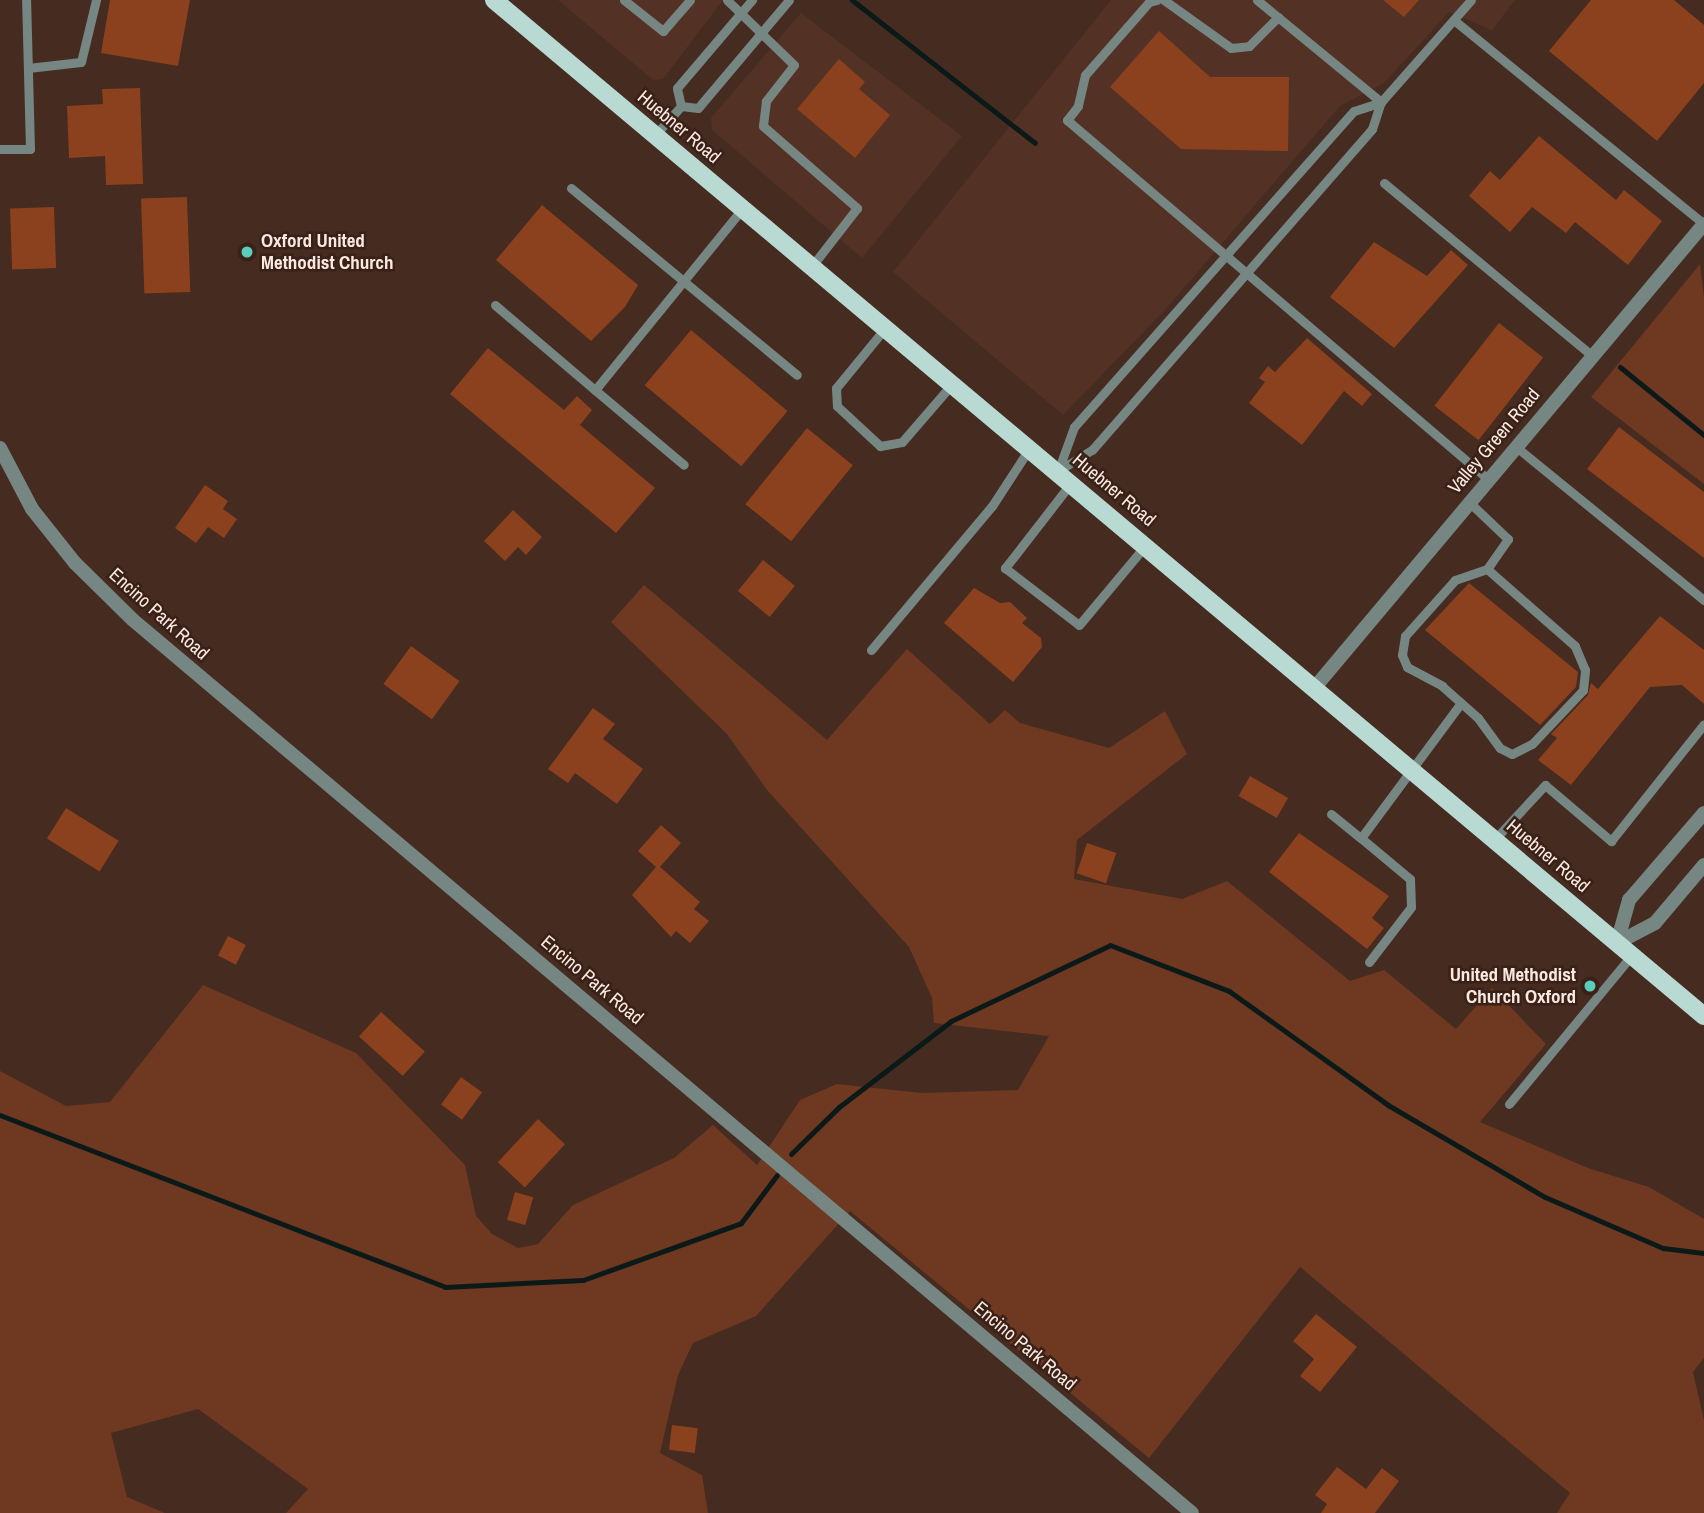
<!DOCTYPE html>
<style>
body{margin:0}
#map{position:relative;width:1704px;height:1513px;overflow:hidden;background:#452b20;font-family:"Archivo Narrow",sans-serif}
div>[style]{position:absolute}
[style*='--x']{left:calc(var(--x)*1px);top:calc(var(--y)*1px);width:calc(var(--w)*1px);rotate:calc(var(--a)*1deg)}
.built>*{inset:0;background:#533225}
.green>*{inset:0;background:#6f3820}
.stream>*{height:5px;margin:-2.5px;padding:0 2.5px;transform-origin:2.5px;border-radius:2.5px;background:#0b1a18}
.building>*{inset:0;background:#8b401e;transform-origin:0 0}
.service>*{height:9px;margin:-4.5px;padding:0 4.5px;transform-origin:4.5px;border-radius:4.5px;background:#768683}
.minor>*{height:14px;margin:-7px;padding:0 7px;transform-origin:7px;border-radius:7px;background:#768683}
.tertiary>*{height:14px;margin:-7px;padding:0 7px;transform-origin:7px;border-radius:7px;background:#768683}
.primary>*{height:18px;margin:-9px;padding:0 9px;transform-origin:9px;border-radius:9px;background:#b9dad3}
.dots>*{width:19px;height:19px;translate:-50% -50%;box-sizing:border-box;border:4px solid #3a2117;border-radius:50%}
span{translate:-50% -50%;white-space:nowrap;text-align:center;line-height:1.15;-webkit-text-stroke:5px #3a2117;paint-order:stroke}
.street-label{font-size:19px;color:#fae8e1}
.poi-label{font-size:19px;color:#fae8e1;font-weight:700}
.left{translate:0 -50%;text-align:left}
.right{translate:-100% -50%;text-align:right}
</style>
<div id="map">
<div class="built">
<div style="clip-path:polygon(558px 0,723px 0,663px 79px,653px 80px)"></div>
<div style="clip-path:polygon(1111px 0,1515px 0,1492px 30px,1449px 12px,1384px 83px,1340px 106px,1165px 310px,1063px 415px,893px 272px)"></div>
<div style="clip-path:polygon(801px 13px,962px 136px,862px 258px,712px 130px,711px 118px)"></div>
</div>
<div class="green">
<div style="clip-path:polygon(1700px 264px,1704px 298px,1704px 484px,1591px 397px)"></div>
<div style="clip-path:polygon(644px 585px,827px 740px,907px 649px,990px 724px,1005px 710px,1020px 723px,1109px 748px,1165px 711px,1187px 754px,1077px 840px,1074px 879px,1182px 899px,1227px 881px,1350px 981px,1384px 970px,1456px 1029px,1492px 988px,1546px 1044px,1480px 1122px,1588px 1168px,1649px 1187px,1704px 1219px,1704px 1358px,1693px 1372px,1704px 1420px,1704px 1513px,1557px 1513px,1570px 1493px,1300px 1267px,1149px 1458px,850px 1211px,756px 1316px,693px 1343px,678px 1375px,660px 1453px,702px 1475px,708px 1513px,286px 1513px,308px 1489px,198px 1409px,111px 1433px,127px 1497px,165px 1513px,0 1513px,0 1071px,66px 1106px,110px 1102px,203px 985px,356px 1053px,465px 1165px,476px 1216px,492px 1234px,518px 1248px,538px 1244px,573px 1205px,674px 1158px,713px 1125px,757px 1165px,800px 1100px,837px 1084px,922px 1093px,1018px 1090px,1049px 1036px,934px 1023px,932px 998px,909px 947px,767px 790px,727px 734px,611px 622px)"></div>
</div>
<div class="stream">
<div style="--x:852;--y:0;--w:232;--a:38"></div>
<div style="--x:1620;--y:367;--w:108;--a:39"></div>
<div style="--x:0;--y:1115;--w:477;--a:21.1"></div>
<div style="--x:445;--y:1287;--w:138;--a:-2.9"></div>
<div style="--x:583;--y:1280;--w:168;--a:-19.8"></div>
<div style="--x:741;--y:1223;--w:60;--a:-53.1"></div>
<div style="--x:791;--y:1154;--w:67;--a:-44.4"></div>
<div style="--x:839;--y:1107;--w:141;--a:-37.5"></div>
<div style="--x:951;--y:1021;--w:176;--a:-25.5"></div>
<div style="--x:1110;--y:945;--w:128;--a:21.1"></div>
<div style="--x:1229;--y:991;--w:196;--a:35.6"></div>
<div style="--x:1388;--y:1105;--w:182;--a:30.4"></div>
<div style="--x:1545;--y:1197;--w:129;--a:23.4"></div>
<div style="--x:1663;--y:1248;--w:41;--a:7"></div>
</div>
<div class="building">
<div style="clip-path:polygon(110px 0,190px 0,178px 66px,101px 53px)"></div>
<div style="clip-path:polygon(1383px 0,1419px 0,1404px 17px)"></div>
<div style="clip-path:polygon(1591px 0,1674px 0,1704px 25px,1704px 83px,1657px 141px,1549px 51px)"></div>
<div style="clip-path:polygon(1159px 31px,1210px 77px,1289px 77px,1288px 151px,1181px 149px,1110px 87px)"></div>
<div style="clip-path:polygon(839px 59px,865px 82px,859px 89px,890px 115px,855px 158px,797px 109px)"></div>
<div style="clip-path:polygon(140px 88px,143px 184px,106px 185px,105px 156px,69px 158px,67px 106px,103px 104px,102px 89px)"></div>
<div style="clip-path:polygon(1539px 136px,1616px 200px,1624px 190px,1662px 221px,1628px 265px,1575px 222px,1566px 233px,1532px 207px,1510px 232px,1469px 196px,1490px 171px,1500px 180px)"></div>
<div style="left:187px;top:197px;width:95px;height:46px;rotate:88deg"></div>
<div style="clip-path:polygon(542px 205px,638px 285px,625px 307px,591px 341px,496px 260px)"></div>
<div style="left:54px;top:207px;width:61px;height:44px;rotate:88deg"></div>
<div style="clip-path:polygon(1374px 242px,1427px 276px,1451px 250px,1468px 265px,1394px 348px,1330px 297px)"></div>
<div style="left:1499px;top:323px;width:56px;height:105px;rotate:38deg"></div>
<div style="left:691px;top:330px;width:126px;height:72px;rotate:40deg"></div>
<div style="clip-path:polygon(1307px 338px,1372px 394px,1362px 406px,1344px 391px,1302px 445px,1249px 403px,1265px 382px,1259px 378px,1268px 366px,1275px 372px)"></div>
<div style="clip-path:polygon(488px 348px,564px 410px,577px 396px,592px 410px,580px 425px,655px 488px,616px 533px,450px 394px)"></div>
<div style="clip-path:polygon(1619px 427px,1704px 492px,1704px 558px,1587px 469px)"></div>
<div style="left:807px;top:428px;width:59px;height:98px;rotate:39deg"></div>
<div style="clip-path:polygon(205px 485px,228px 501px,223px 509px,237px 519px,224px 538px,208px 527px,196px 543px,175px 528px)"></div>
<div style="clip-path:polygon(513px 510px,542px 537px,526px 555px,518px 547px,505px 561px,484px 541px)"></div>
<div style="left:763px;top:560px;width:41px;height:40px;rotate:39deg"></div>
<div style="clip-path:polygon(1469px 583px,1578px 672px,1576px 687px,1540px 725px,1425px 630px)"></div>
<div style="clip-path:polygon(974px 588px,1000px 603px,1010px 602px,1027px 618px,1022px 623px,1041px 638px,1042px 647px,1013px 682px,944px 623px)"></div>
<div style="clip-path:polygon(1660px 616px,1704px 650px,1704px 704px,1682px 685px,1650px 687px,1571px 785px,1538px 760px,1557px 738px,1551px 734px,1588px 695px,1591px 683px,1598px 689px)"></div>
<div style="left:411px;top:646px;width:60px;height:47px;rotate:36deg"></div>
<div style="clip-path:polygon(593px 708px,615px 724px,603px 739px,643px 769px,617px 804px,575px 773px,568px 783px,548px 769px)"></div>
<div style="left:1250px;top:776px;width:44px;height:23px;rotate:30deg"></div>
<div style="left:66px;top:808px;width:62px;height:36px;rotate:32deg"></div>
<div style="clip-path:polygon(661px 825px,681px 843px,660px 867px,700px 902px,694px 909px,709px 921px,690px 943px,676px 931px,671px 937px,632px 895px,656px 867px,638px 851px)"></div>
<div style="clip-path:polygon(1299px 833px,1389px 896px,1372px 918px,1384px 928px,1367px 949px,1269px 872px)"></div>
<div style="left:1087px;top:843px;width:31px;height:32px;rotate:19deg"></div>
<div style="left:228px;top:936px;width:20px;height:22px;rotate:27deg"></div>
<div style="left:381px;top:1012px;width:59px;height:33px;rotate:42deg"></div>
<div style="left:461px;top:1077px;width:26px;height:34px;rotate:36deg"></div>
<div style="left:538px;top:1119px;width:37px;height:59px;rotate:43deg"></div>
<div style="left:515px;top:1192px;width:19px;height:29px;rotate:16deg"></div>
<div style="clip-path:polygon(1316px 1314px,1357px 1347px,1320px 1392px,1300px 1376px,1314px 1359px,1293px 1341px)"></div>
<div style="left:672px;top:1425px;width:26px;height:25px;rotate:7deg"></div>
<div style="clip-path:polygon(1337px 1467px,1366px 1489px,1382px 1468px,1399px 1481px,1375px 1513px,1321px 1513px,1327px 1504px,1315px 1495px)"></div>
</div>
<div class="service">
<div style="--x:624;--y:0;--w:50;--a:38.5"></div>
<div style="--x:663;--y:31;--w:41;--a:-48.9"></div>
<div style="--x:727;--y:0;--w:93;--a:44.1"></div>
<div style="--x:794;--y:65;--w:46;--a:127.9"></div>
<div style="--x:766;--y:101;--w:25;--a:97"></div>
<div style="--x:763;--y:126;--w:125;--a:41.1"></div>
<div style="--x:857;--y:208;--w:73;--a:127.8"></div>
<div style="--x:1157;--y:0;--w:8;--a:166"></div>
<div style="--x:1149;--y:2;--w:97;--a:131.2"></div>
<div style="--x:1085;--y:75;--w:32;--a:103"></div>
<div style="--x:1078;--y:106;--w:18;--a:128"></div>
<div style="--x:1067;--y:120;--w:553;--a:40.46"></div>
<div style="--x:1164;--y:0;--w:82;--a:35.6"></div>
<div style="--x:1231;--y:48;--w:18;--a:-6"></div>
<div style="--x:1249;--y:46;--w:41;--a:-45"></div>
<div style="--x:1257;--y:0;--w:161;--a:39.4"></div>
<div style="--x:1381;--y:102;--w:136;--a:-48.6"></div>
<div style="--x:1455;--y:21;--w:321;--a:39.2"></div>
<div style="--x:28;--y:68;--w:53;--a:-6.5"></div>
<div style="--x:81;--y:62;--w:64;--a:-76.4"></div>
<div style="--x:681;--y:106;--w:17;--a:7"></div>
<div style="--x:698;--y:108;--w:141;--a:-49.9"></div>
<div style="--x:681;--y:106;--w:18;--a:-103"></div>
<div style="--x:677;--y:88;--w:116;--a:-49.6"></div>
<div style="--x:656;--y:134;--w:38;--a:-48"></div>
<div style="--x:0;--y:149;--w:30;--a:0"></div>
<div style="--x:30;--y:149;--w:149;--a:-91.5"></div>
<div style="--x:1384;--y:183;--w:269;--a:39.7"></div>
<div style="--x:571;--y:188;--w:293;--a:39.6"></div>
<div style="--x:495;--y:305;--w:131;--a:40.4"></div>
<div style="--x:595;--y:390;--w:233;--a:-50.9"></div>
<div style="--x:886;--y:327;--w:79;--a:129.3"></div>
<div style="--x:836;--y:388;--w:18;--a:87"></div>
<div style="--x:837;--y:406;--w:59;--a:42.9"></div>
<div style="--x:880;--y:446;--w:22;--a:-10"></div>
<div style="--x:902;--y:442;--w:77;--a:-49.2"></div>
<div style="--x:595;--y:390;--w:116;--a:40.1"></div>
<div style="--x:1515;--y:446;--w:244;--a:39.2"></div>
<div style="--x:1058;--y:471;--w:47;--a:-70"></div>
<div style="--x:1074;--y:427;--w:422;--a:-48.5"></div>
<div style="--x:1354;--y:111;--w:28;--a:-18"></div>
<div style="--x:1058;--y:471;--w:40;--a:-32"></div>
<div style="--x:1092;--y:450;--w:426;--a:-48.9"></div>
<div style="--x:1372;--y:129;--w:28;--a:-72"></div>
<div style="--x:1071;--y:483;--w:108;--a:127.8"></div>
<div style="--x:1005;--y:568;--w:93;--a:37.6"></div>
<div style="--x:1079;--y:625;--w:103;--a:-50.1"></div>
<div style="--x:1469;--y:502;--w:54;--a:43.5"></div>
<div style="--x:1508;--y:539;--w:37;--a:125"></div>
<div style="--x:1487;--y:569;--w:34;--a:161"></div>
<div style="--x:1455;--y:580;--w:75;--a:131.8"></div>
<div style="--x:1405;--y:636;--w:19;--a:99"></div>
<div style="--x:1402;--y:655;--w:13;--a:67"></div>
<div style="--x:1407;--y:667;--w:40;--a:28"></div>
<div style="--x:1442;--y:686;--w:48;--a:41.6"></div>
<div style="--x:1478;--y:718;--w:37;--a:54"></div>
<div style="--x:1500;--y:748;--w:13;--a:27"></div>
<div style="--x:1512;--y:754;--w:22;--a:-27"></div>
<div style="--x:1532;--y:744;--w:74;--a:-46.6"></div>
<div style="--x:1583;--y:690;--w:20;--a:-84"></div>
<div style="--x:1585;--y:670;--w:26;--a:-113"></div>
<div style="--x:1575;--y:646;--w:117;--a:-138.8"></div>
<div style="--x:871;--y:650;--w:188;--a:-50"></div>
<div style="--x:992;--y:506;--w:68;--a:-57"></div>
<div style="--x:1331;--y:814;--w:38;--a:39"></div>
<div style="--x:1495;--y:839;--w:74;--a:-47.2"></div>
<div style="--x:1545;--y:785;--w:87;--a:40.3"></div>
<div style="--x:1611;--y:841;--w:149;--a:-51.5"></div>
<div style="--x:1369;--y:962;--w:69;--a:-52.6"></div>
<div style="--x:1411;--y:907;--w:28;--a:-92"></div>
<div style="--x:1410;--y:879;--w:64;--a:-140.1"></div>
<div style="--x:1361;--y:838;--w:168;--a:-53.5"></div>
<div style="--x:1509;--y:1104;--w:193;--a:-50.5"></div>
</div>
<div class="minor">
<div style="--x:0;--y:448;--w:69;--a:62.3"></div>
<div style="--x:32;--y:509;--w:69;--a:51.5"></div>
<div style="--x:75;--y:563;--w:81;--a:44.5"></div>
<div style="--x:133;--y:620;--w:1385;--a:40.14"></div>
<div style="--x:1316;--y:686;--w:603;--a:-49.98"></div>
</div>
<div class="tertiary">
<div style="--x:1617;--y:943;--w:45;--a:-74.4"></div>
<div style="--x:1629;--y:900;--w:115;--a:-49.2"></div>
<div style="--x:1617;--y:943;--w:43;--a:-27.8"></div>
<div style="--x:1655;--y:923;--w:76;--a:-49.8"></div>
</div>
<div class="primary">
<div style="--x:494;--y:0;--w:1580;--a:40.02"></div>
</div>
<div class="dots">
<div style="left:247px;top:252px;background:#5bcebb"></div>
<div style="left:1590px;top:986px;background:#5bcebb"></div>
</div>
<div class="street-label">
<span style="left:679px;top:127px;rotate:40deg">Huebner Road</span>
<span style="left:1494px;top:441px;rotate:-50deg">Valley Green Road</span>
<span style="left:1114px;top:490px;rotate:40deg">Huebner Road</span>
<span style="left:159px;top:614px;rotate:42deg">Encino Park Road</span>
<span style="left:1548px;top:856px;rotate:40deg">Huebner Road</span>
<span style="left:592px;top:980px;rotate:40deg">Encino Park Road</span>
<span style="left:1025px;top:1346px;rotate:40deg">Encino Park Road</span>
</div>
<div class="poi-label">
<span class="left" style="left:261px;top:252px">Oxford United<br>Methodist Church</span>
<span class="right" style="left:1576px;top:986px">United Methodist<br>Church Oxford</span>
</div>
</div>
